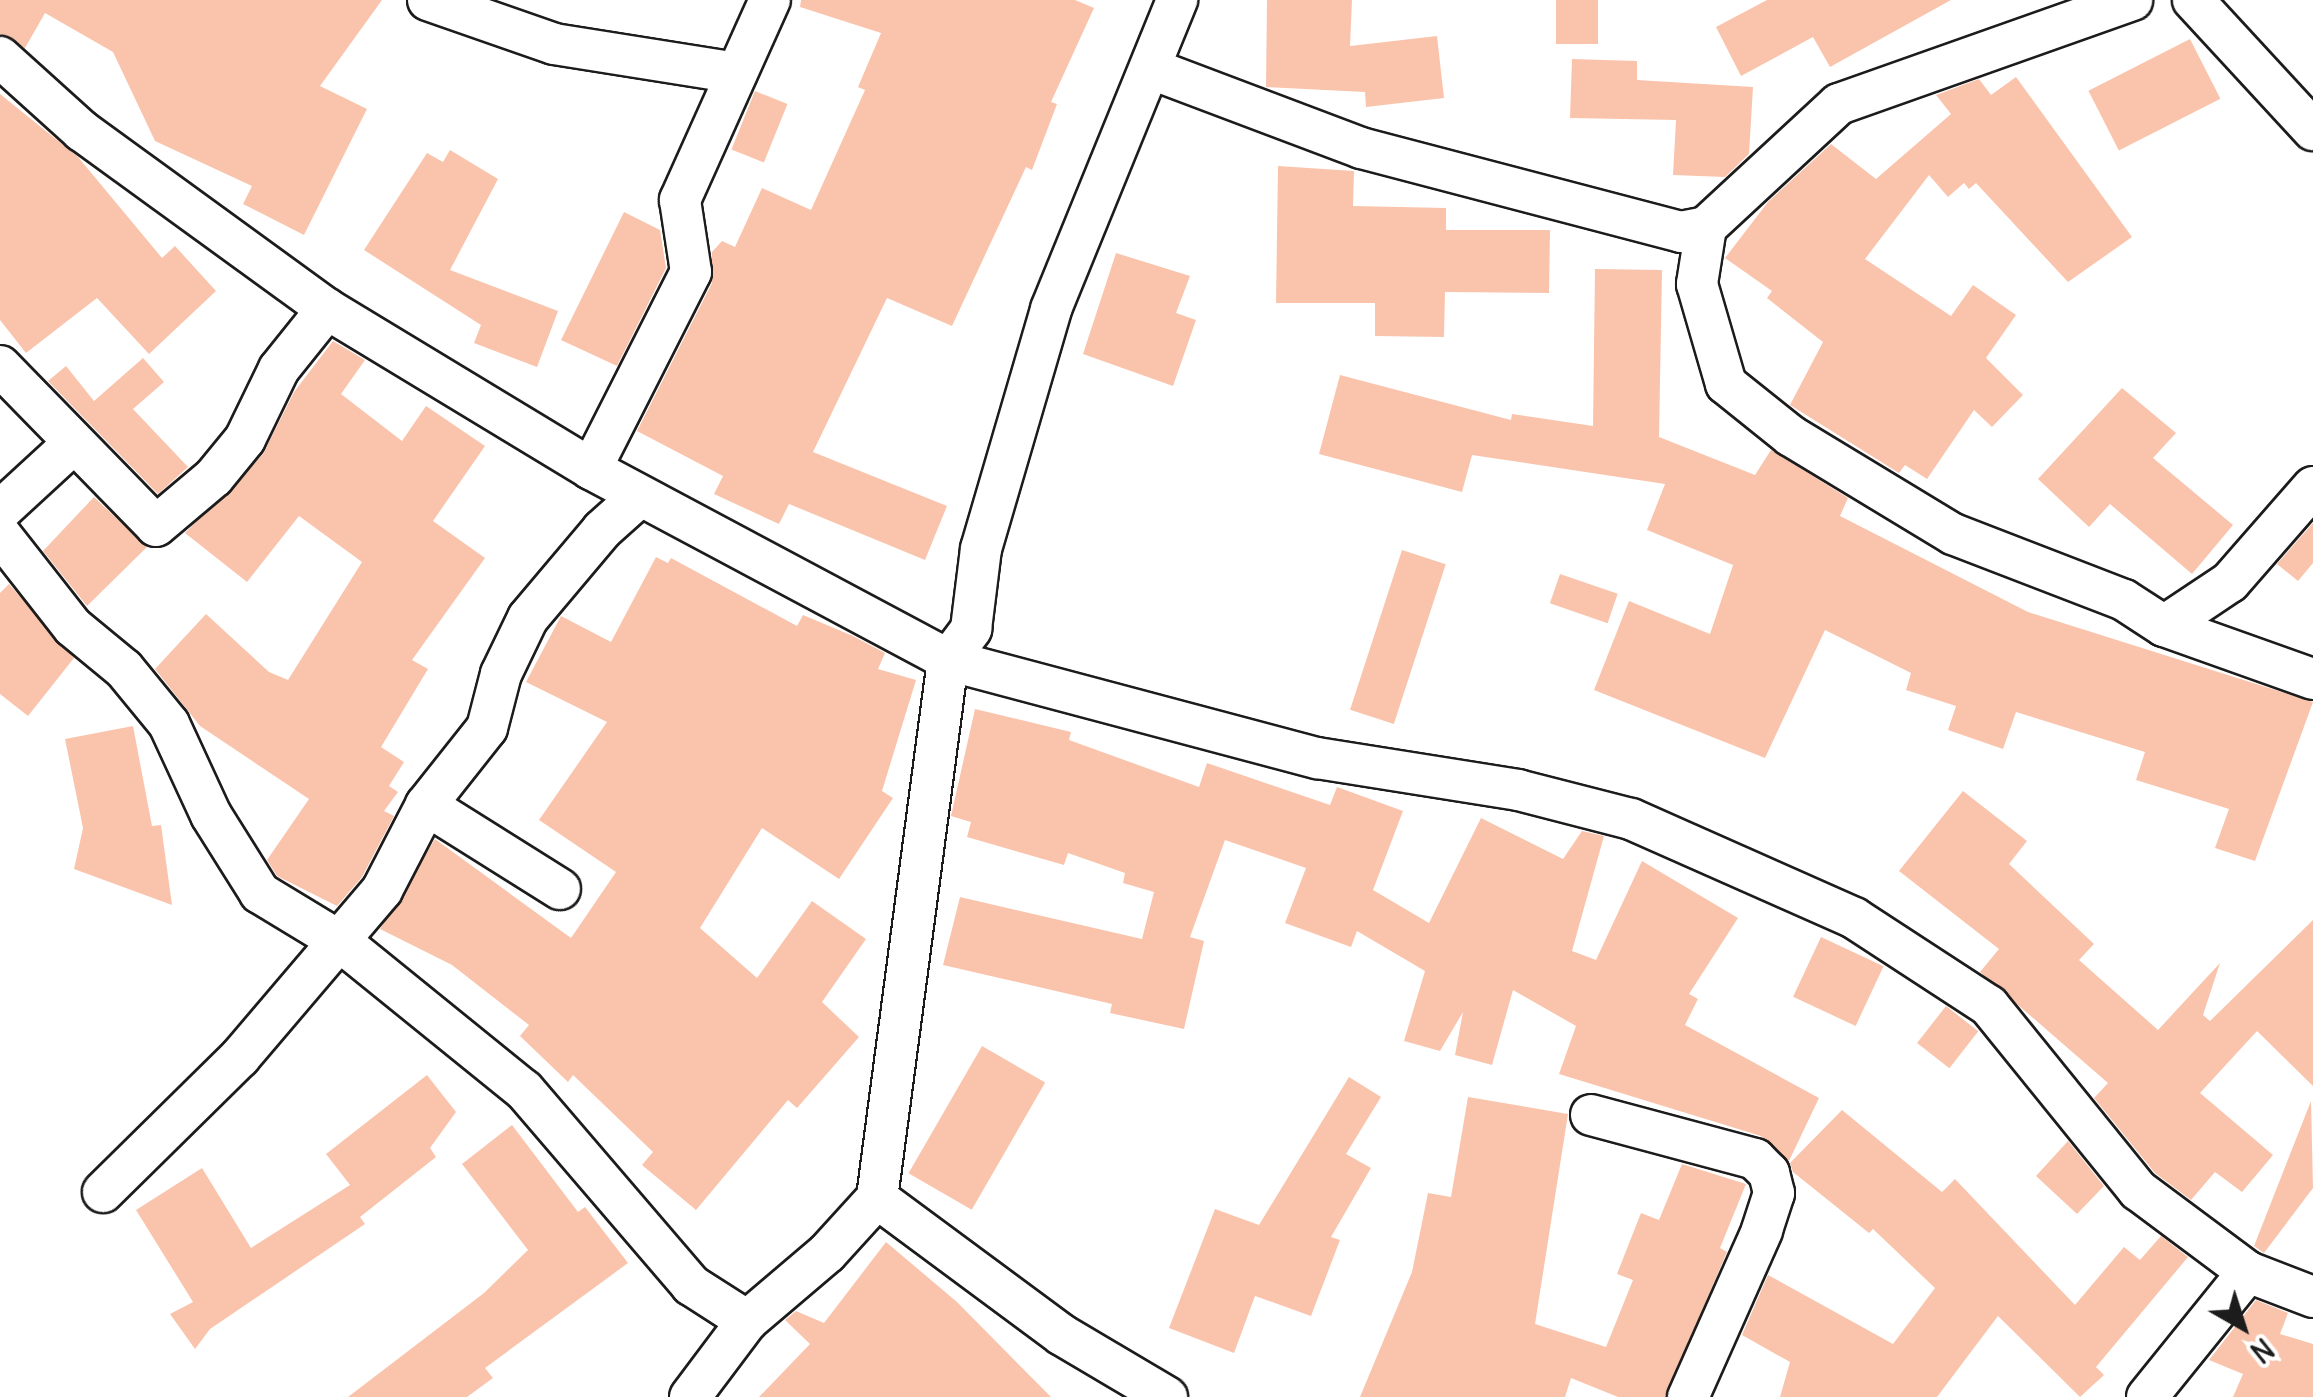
<!DOCTYPE html>
<style>
body{margin:0}
#map{position:relative;width:2313px;height:1397px;overflow:hidden;background:#fff;font-family:Delius,sans-serif}
div>[style]{position:absolute}
[style*='--x']{left:calc(var(--x)*1px);top:calc(var(--y)*1px);width:calc(var(--w)*1px);rotate:calc(var(--a)*1deg)}
.building>*{inset:0;background:#fac4ac;transform-origin:0 0}
.roads{filter:drop-shadow(2px 0 #1c1c1c) drop-shadow(-2px 0 #1c1c1c) drop-shadow(0 2px #1c1c1c) drop-shadow(0 -2px #1c1c1c)}
.minor>*{height:40px;margin:-20px;padding:0 20px;transform-origin:20px;border-radius:20px;background:#fff}
span{translate:-50% -50%;white-space:nowrap;text-align:center;line-height:1.15;-webkit-text-stroke:10px #fff;paint-order:stroke}
.north{position:absolute;left:2193px;top:1277px;width:100px;height:100px;-webkit-text-stroke:8px #fff;paint-order:stroke;rotate:141deg;font-size:28px;font-weight:700;line-height:40px;text-align:center;color:#1c1c1c}
.north::after{content:'';display:block;margin:auto;width:35px;height:45px;background:#1c1c1c;clip-path:polygon(50% 0,100% 100%,50% 72%,0 100%)}
</style>
<div id="map">
<div class="building">
<div style="clip-path:polygon(0 0,382px 0,320px 86px,367px 109px,304px 235px,243px 204px,252px 186px,155px 141px,113px 52px,45px 13px,25px 48px,0 34px)"></div>
<div style="clip-path:polygon(801px 0,1075px 0,1094px 8px,1051px 102px,1057px 104px,1032px 170px,1026px 167px,952px 326px,887px 298px,813px 452px,947px 506px,925px 560px,789px 504px,779px 524px,714px 494px,723px 476px,637px 431px,712px 283px,712px 252px,722px 241px,735px 247px,762px 188px,811px 210px,865px 90px,858px 87px,881px 33px,800px 7px)"></div>
<div style="clip-path:polygon(1267px 0,1352px 0,1350px 46px,1437px 36px,1444px 98px,1366px 107px,1365px 92px,1266px 87px)"></div>
<div style="left:1556px;top:0;width:42px;height:44px"></div>
<div style="clip-path:polygon(1767px 0,1951px 0,1830px 67px,1813px 37px,1741px 76px,1716px 27px)"></div>
<div style="left:2190px;top:39px;width:67px;height:114px;rotate:63deg"></div>
<div style="clip-path:polygon(1572px 59px,1637px 61px,1637px 80px,1753px 87px,1749px 154px,1725px 177px,1673px 175px,1676px 120px,1570px 118px)"></div>
<div style="clip-path:polygon(2016px 77px,2132px 237px,2068px 282px,1976px 183px,1969px 189px,1964px 183px,1948px 197px,1929px 175px,1865px 259px,1951px 316px,1973px 285px,2016px 315px,1986px 358px,2023px 395px,1992px 427px,1974px 410px,1927px 479px,1905px 465px,1899px 473px,1790px 405px,1823px 342px,1767px 298px,1772px 291px,1725px 258px,1768px 202px,1831px 144px,1876px 179px,1951px 114px,1936px 95px,1979px 79px,1991px 95px)"></div>
<div style="left:755px;top:91px;width:35px;height:63px;rotate:22deg"></div>
<div style="clip-path:polygon(0 94px,78px 157px,162px 258px,175px 246px,216px 291px,149px 354px,97px 298px,26px 353px,0 320px)"></div>
<div style="clip-path:polygon(450px 150px,498px 179px,450px 270px,558px 311px,537px 367px,474px 343px,481px 325px,364px 250px,427px 153px,443px 162px)"></div>
<div style="clip-path:polygon(1278px 166px,1354px 171px,1353px 206px,1446px 208px,1446px 230px,1550px 230px,1549px 293px,1445px 292px,1444px 337px,1375px 336px,1375px 303px,1276px 303px)"></div>
<div style="clip-path:polygon(624px 212px,660px 230px,666px 268px,617px 366px,561px 340px)"></div>
<div style="clip-path:polygon(1116px 253px,1190px 276px,1176px 313px,1196px 320px,1173px 386px,1083px 354px)"></div>
<div style="clip-path:polygon(1595px 269px,1662px 270px,1659px 437px,1755px 475px,1771px 450px,1848px 498px,1840px 516px,2028px 612px,2313px 702px,2255px 861px,2215px 848px,2229px 809px,2136px 780px,2145px 752px,2016px 712px,2003px 749px,1948px 730px,1956px 706px,1906px 690px,1911px 673px,1825px 630px,1765px 758px,1594px 690px,1629px 601px,1710px 634px,1733px 565px,1647px 530px,1665px 484px,1472px 455px,1462px 492px,1319px 454px,1340px 375px,1511px 420px,1512px 414px,1593px 426px)"></div>
<div style="clip-path:polygon(333px 341px,365px 360px,341px 394px,402px 441px,426px 406px,485px 446px,433px 521px,485px 558px,412px 660px,428px 669px,381px 747px,404px 762px,389px 786px,398px 792px,384px 811px,394px 816px,362px 877px,337px 906px,277px 876px,267px 860px,309px 799px,200px 726px,155px 669px,206px 614px,269px 672px,288px 680px,362px 562px,299px 516px,247px 582px,185px 533px,263px 454px,294px 392px)"></div>
<div style="clip-path:polygon(143px 358px,164px 382px,133px 409px,188px 467px,158px 494px,48px 381px,66px 366px,94px 401px)"></div>
<div style="clip-path:polygon(2122px 388px,2176px 433px,2153px 458px,2233px 525px,2192px 574px,2110px 504px,2089px 527px,2038px 479px)"></div>
<div style="clip-path:polygon(94px 497px,147px 547px,87px 606px,43px 551px)"></div>
<div style="clip-path:polygon(2313px 523px,2313px 563px,2298px 581px,2277px 564px)"></div>
<div style="left:1402px;top:550px;width:46px;height:168px;rotate:18deg"></div>
<div style="clip-path:polygon(656px 557px,668px 563px,671px 558px,797px 626px,803px 615px,853px 636px,885px 653px,878px 669px,916px 680px,882px 791px,893px 798px,839px 879px,762px 828px,700px 928px,757px 978px,812px 901px,866px 939px,822px 1002px,859px 1037px,797px 1108px,788px 1100px,696px 1210px,642px 1165px,653px 1152px,573px 1075px,568px 1082px,520px 1036px,529px 1025px,452px 965px,380px 929px,435px 839px,571px 938px,616px 872px,539px 820px,607px 722px,526px 682px,561px 616px,611px 642px)"></div>
<div style="left:1560px;top:574px;width:61px;height:31px;rotate:19deg"></div>
<div style="clip-path:polygon(9px 584px,74px 658px,28px 716px,0 694px,0 593px)"></div>
<div style="clip-path:polygon(975px 709px,1071px 732px,1069px 740px,1199px 787px,1207px 763px,1330px 805px,1337px 787px,1403px 811px,1373px 890px,1429px 923px,1481px 818px,1563px 859px,1582px 831px,1604px 836px,1572px 951px,1596px 960px,1642px 861px,1738px 918px,1689px 994px,1698px 999px,1685px 1025px,1819px 1098px,1789px 1161px,1761px 1136px,1559px 1074px,1576px 1026px,1513px 990px,1492px 1065px,1455px 1055px,1463px 1012px,1440px 1051px,1404px 1041px,1425px 971px,1357px 931px,1351px 947px,1285px 923px,1306px 868px,1225px 840px,1190px 937px,1204px 941px,1184px 1029px,1110px 1013px,1112px 1004px,943px 965px,960px 897px,1142px 939px,1154px 892px,1123px 883px,1125px 873px,1068px 853px,1064px 865px,967px 837px,971px 822px,951px 816px)"></div>
<div style="clip-path:polygon(133px 726px,152px 826px,161px 825px,172px 905px,74px 869px,83px 828px,65px 739px)"></div>
<div style="clip-path:polygon(1963px 791px,2027px 841px,2009px 864px,2094px 944px,2079px 960px,2158px 1030px,2220px 963px,2203px 1015px,2210px 1021px,2313px 920px,2313px 1086px,2257px 1031px,2200px 1093px,2273px 1155px,2242px 1192px,2215px 1172px,2191px 1200px,2155px 1173px,2094px 1098px,2108px 1083px,1980px 972px,1999px 949px,1899px 871px)"></div>
<div style="left:1821px;top:937px;width:69px;height:66px;rotate:25deg"></div>
<div style="left:1946px;top:1006px;width:41px;height:47px;rotate:38deg"></div>
<div style="left:982px;top:1046px;width:73px;height:147px;rotate:30deg"></div>
<div style="clip-path:polygon(427px 1075px,456px 1112px,430px 1148px,436px 1157px,360px 1217px,365px 1224px,210px 1329px,195px 1349px,170px 1314px,193px 1302px,136px 1210px,202px 1168px,251px 1248px,350px 1185px,326px 1154px)"></div>
<div style="clip-path:polygon(1349px 1077px,1381px 1097px,1346px 1154px,1371px 1168px,1331px 1237px,1340px 1240px,1311px 1316px,1255px 1296px,1234px 1353px,1169px 1328px,1215px 1209px,1259px 1225px)"></div>
<div style="clip-path:polygon(1468px 1097px,1568px 1114px,1535px 1324px,1606px 1347px,1633px 1280px,1617px 1274px,1641px 1213px,1659px 1220px,1682px 1164px,1746px 1184px,1720px 1248px,1727px 1252px,1665px 1397px,1618px 1397px,1571px 1378px,1565px 1397px,1360px 1397px,1412px 1272px,1428px 1193px,1451px 1197px)"></div>
<div style="clip-path:polygon(2311px 1101px,2313px 1188px,2264px 1253px,2254px 1246px)"></div>
<div style="clip-path:polygon(1842px 1110px,1942px 1192px,1955px 1179px,2075px 1305px,2124px 1247px,2140px 1260px,2161px 1236px,2188px 1257px,2096px 1367px,2104px 1375px,2080px 1397px,1998px 1316px,1937px 1397px,1780px 1397px,1790px 1362px,1742px 1335px,1768px 1275px,1893px 1344px,1935px 1288px,1873px 1229px,1869px 1233px,1793px 1172px,1790px 1163px)"></div>
<div style="clip-path:polygon(512px 1125px,578px 1212px,585px 1207px,628px 1263px,485px 1368px,493px 1378px,467px 1397px,348px 1397px,484px 1293px,528px 1250px,462px 1164px)"></div>
<div style="clip-path:polygon(2068px 1141px,2104px 1186px,2077px 1214px,2036px 1176px)"></div>
<div style="clip-path:polygon(886px 1242px,957px 1302px,1051px 1397px,759px 1397px,810px 1344px,785px 1320px,796px 1311px,824px 1323px)"></div>
<div style="clip-path:polygon(2256px 1300px,2288px 1313px,2280px 1334px,2313px 1344px,2313px 1397px,2233px 1397px,2243px 1374px,2209px 1360px)"></div>
</div>
<div class="roads">
<div class="minor">
<div style="--x:428;--y:0;--w:133;--a:19.2"></div>
<div style="--x:554;--y:44;--w:185;--a:9"></div>
<div style="--x:2193;--y:0;--w:177;--a:47.3"></div>
<div style="--x:0;--y:57;--w:110;--a:42.1"></div>
<div style="--x:82;--y:131;--w:303;--a:36"></div>
<div style="--x:327;--y:309;--w:309;--a:31.2"></div>
<div style="--x:591;--y:469;--w:405;--a:28.1"></div>
<div style="--x:948;--y:660;--w:382;--a:14.9"></div>
<div style="--x:1317;--y:758;--w:204;--a:9"></div>
<div style="--x:1518;--y:790;--w:117;--a:14.4"></div>
<div style="--x:1631;--y:819;--w:244;--a:23.9"></div>
<div style="--x:1854;--y:918;--w:161;--a:33.1"></div>
<div style="--x:1989;--y:1006;--w:237;--a:51"></div>
<div style="--x:2138;--y:1190;--w:137;--a:36.7"></div>
<div style="--x:2248;--y:1272;--w:70;--a:21"></div>
<div style="--x:1152;--y:69;--w:223;--a:20.7"></div>
<div style="--x:1361;--y:148;--w:331;--a:14.7"></div>
<div style="--x:1681;--y:232;--w:25;--a:-11"></div>
<div style="--x:1706;--y:227;--w:181;--a:-42.8"></div>
<div style="--x:1839;--y:104;--w:311;--a:-19.5"></div>
<div style="--x:1706;--y:227;--w:58;--a:99"></div>
<div style="--x:1697;--y:284;--w:104;--a:73.8"></div>
<div style="--x:1726;--y:384;--w:83;--a:38.7"></div>
<div style="--x:1791;--y:436;--w:189;--a:31.2"></div>
<div style="--x:1953;--y:534;--w:183;--a:21.1"></div>
<div style="--x:2124;--y:600;--w:48;--a:33"></div>
<div style="--x:2164;--y:626;--w:158;--a:19.6"></div>
<div style="--x:0;--y:366;--w:223;--a:45.7"></div>
<div style="--x:156;--y:526;--w:76;--a:-40.2"></div>
<div style="--x:214;--y:477;--w:49;--a:-50.8"></div>
<div style="--x:245;--y:439;--w:78;--a:-64.1"></div>
<div style="--x:279;--y:369;--w:77;--a:-51.3"></div>
<div style="--x:591;--y:469;--w:221;--a:-63.1"></div>
<div style="--x:691;--y:272;--w:73;--a:-98.7"></div>
<div style="--x:680;--y:200;--w:219;--a:-65.8"></div>
<div style="--x:0;--y:511;--w:100;--a:-42.6"></div>
<div style="--x:0;--y:534;--w:118;--a:51.9"></div>
<div style="--x:73;--y:627;--w:66;--a:39.5"></div>
<div style="--x:124;--y:669;--w:71;--a:50.7"></div>
<div style="--x:169;--y:724;--w:100;--a:65.2"></div>
<div style="--x:211;--y:815;--w:92;--a:57.9"></div>
<div style="--x:260;--y:893;--w:95;--a:31.2"></div>
<div style="--x:341;--y:942;--w:235;--a:39"></div>
<div style="--x:524;--y:1090;--w:257;--a:49.4"></div>
<div style="--x:691;--y:1285;--w:67;--a:32.7"></div>
<div style="--x:2164;--y:626;--w:79;--a:-33.7"></div>
<div style="--x:2230;--y:582;--w:126;--a:-48.9"></div>
<div style="--x:426;--y:805;--w:158;--a:32.1"></div>
<div style="--x:1591;--y:1115;--w:170;--a:15"></div>
<div style="--x:1755;--y:1159;--w:20;--a:45"></div>
<div style="--x:1769;--y:1173;--w:21;--a:76"></div>
<div style="--x:1774;--y:1193;--w:40;--a:108"></div>
<div style="--x:1762;--y:1231;--w:182;--a:114"></div>
<div style="--x:103;--y:1192;--w:192;--a:-44.6"></div>
<div style="--x:240;--y:1057;--w:219;--a:-49.6"></div>
<div style="--x:382;--y:890;--w:96;--a:-62.6"></div>
<div style="--x:426;--y:805;--w:98;--a:-51.6"></div>
<div style="--x:487;--y:728;--w:56;--a:-75.5"></div>
<div style="--x:501;--y:674;--w:62;--a:-64.3"></div>
<div style="--x:528;--y:618;--w:115;--a:-49.9"></div>
<div style="--x:602;--y:530;--w:51;--a:-41.8"></div>
<div style="--x:877;--y:1198;--w:230;--a:36.5"></div>
<div style="--x:1062;--y:1335;--w:122;--a:30.6"></div>
<div style="--x:690;--y:1397;--w:95;--a:-53.1"></div>
<div style="--x:747;--y:1321;--w:105;--a:-40.4"></div>
<div style="--x:827;--y:1253;--w:74;--a:-47.7"></div>
<div style="--x:877;--y:1198;--w:543;--a:-82.48"></div>
<div style="--x:948;--y:660;--w:39;--a:-53"></div>
<div style="--x:971;--y:629;--w:81;--a:-82.9"></div>
<div style="--x:981;--y:549;--w:250;--a:-73.7"></div>
<div style="--x:1051;--y:309;--w:334;--a:-67.8"></div>
<div style="--x:2147;--y:1397;--w:161;--a:-51.1"></div>
</div>
</div>
<div class="north">N</div>
</div>
